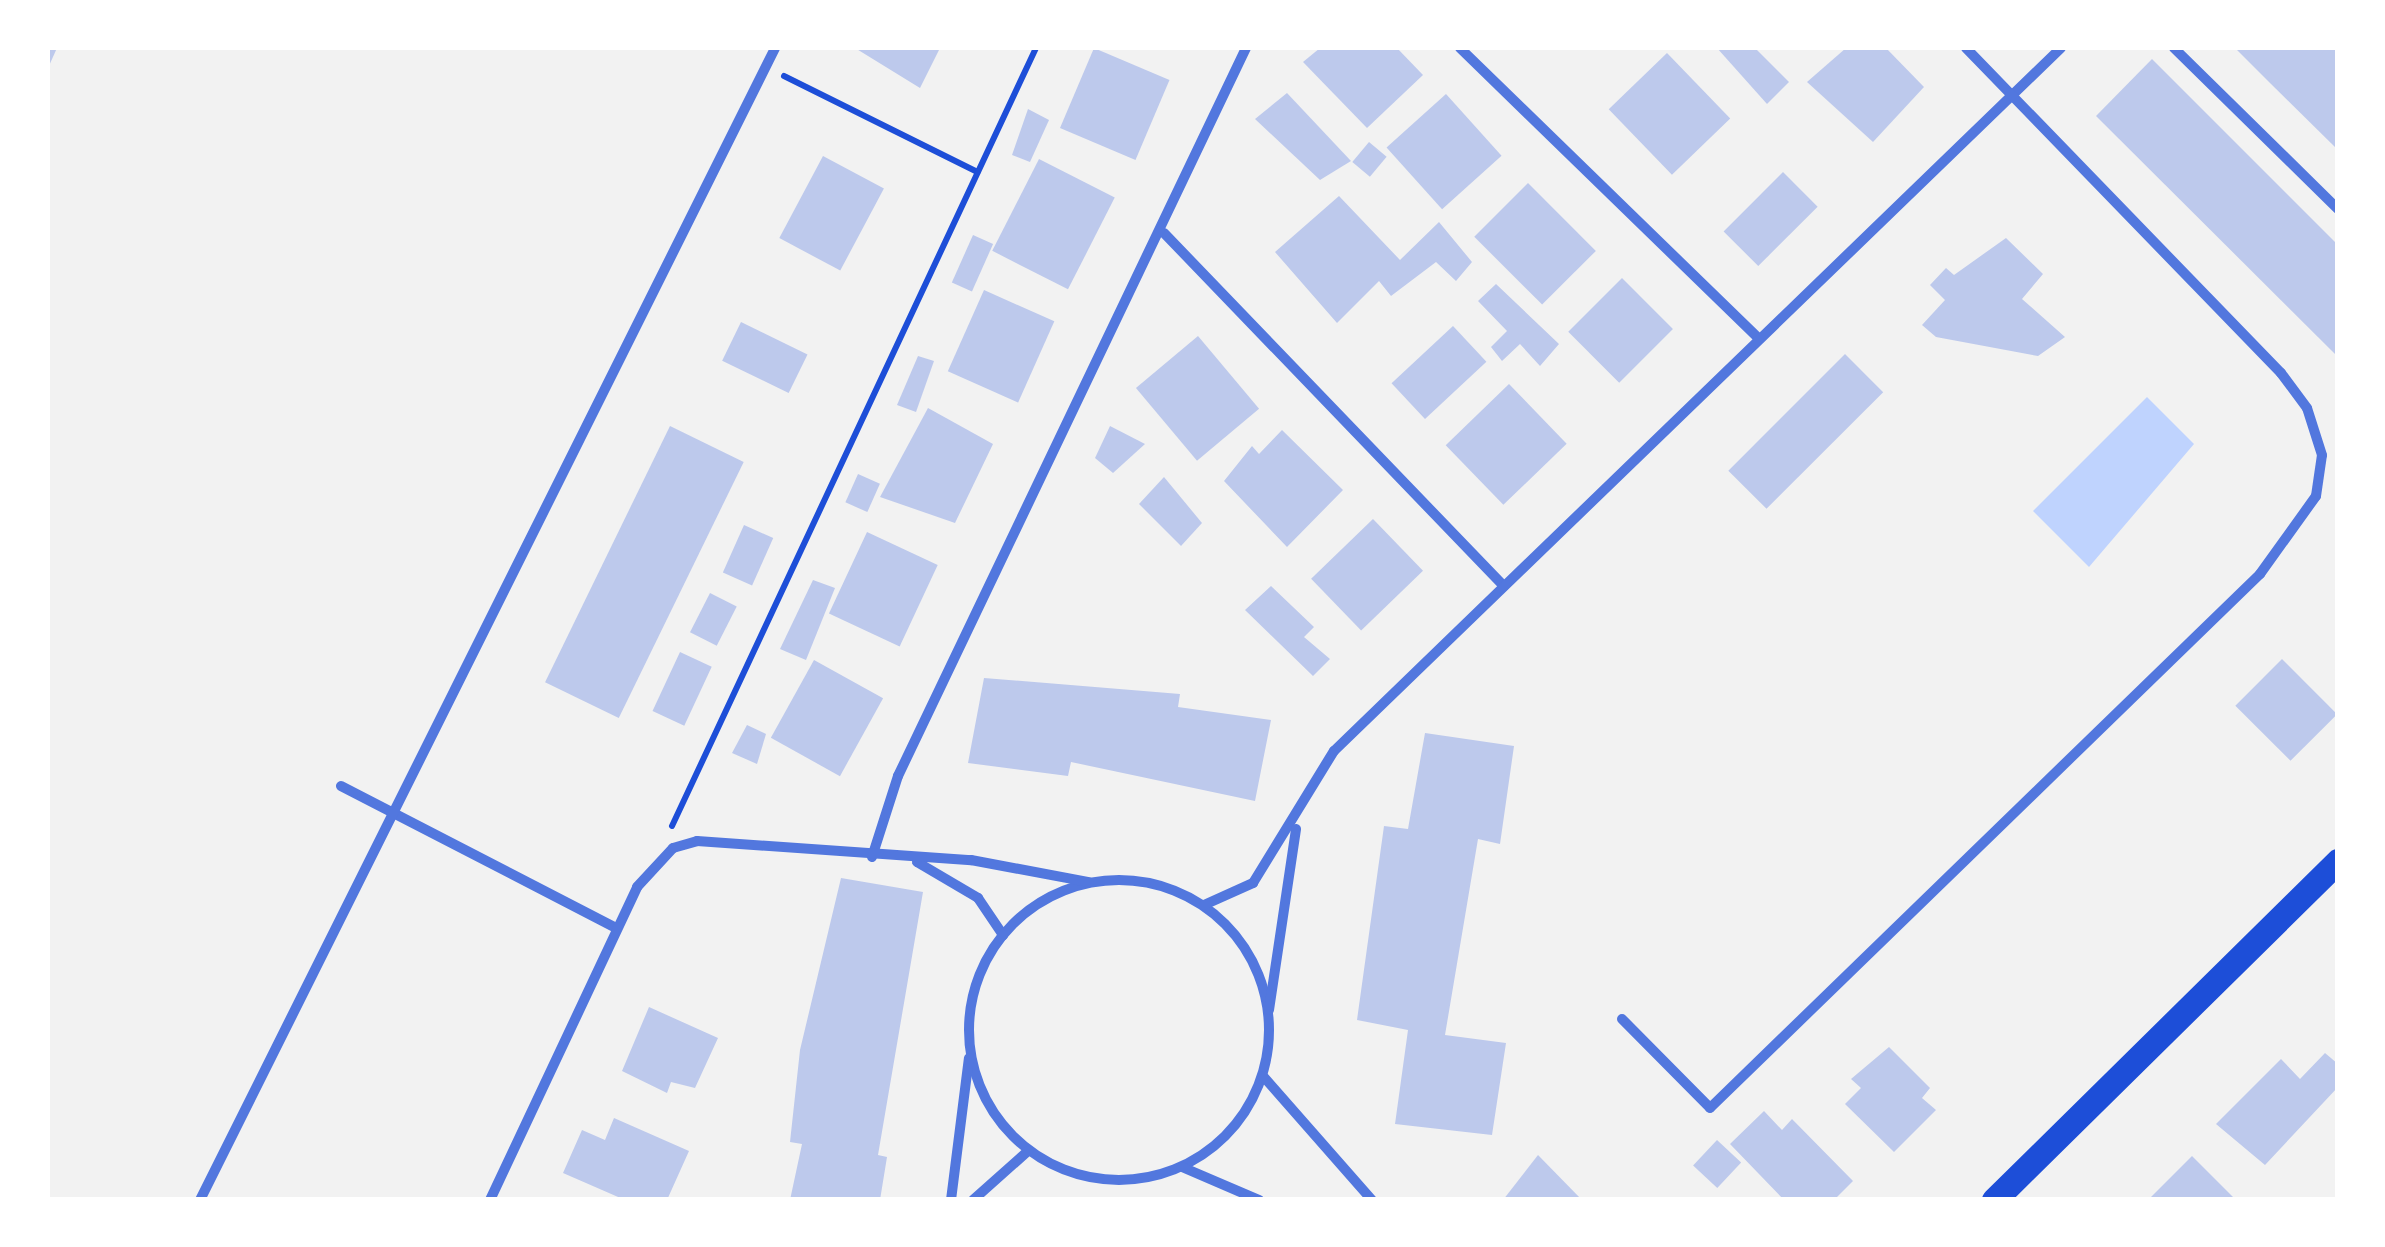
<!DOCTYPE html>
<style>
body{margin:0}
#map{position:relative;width:2385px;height:1247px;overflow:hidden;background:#f2f2f2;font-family:"Roboto Condensed",sans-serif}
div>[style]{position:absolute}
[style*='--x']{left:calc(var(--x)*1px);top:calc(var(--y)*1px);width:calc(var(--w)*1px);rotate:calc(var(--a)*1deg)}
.water>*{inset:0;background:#bfd3fe}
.building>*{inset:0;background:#bdc9ec;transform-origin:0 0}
.path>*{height:6px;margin:-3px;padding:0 3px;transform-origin:3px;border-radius:3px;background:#1d4ed8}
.minor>*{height:10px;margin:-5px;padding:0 5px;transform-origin:5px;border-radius:5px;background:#5277de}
.minor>.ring{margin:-5px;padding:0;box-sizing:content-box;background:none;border:10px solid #5277de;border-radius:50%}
.primary>*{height:25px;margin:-12.5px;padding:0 12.5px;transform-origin:12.5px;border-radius:12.5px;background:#1d4ed8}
span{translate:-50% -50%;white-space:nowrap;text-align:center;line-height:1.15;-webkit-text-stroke:8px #fff;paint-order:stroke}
.frame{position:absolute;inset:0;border:50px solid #fff;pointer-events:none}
</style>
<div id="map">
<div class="water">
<div style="clip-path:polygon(2147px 397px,2194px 444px,2089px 567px,2033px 511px)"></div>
</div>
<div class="building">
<div style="clip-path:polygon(48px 48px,57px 48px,48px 68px)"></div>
<div style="clip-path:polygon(855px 48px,940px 48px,920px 88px)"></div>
<div style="left:1094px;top:48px;width:82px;height:87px;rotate:23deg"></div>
<div style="clip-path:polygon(1320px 48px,1397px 48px,1423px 75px,1367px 128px,1303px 62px)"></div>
<div style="clip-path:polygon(1717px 48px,1755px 48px,1789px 82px,1767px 104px)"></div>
<div style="clip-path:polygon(1846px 48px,1886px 48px,1924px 87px,1873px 142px,1807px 82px)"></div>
<div style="clip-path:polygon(2235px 48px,2338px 48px,2338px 150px,2268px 81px)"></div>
<div style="left:1667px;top:53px;width:91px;height:81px;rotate:46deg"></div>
<div style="clip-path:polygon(2152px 59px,2338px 245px,2338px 357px,2096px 116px)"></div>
<div style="clip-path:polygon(1287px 93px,1351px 161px,1320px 180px,1255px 119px)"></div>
<div style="left:1446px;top:94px;width:83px;height:80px;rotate:48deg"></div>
<div style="clip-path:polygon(1028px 109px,1049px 120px,1030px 162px,1012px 155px)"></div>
<div style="left:1369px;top:142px;width:23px;height:26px;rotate:40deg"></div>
<div style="left:823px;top:156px;width:69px;height:93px;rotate:28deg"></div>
<div style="left:1039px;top:159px;width:85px;height:103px;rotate:27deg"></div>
<div style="left:1783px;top:172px;width:49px;height:84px;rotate:45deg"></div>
<div style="left:1528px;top:183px;width:96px;height:76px;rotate:45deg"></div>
<div style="clip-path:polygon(1339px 196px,1400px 260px,1439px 222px,1472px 262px,1456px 281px,1436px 262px,1391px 296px,1379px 281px,1337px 323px,1275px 252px)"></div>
<div style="left:973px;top:235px;width:22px;height:52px;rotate:24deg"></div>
<div style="clip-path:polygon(2006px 238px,2043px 274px,2022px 299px,2065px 337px,2038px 356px,1936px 337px,1922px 325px,1945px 300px,1930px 285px,1946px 268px,1954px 275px)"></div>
<div style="left:1622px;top:278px;width:72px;height:76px;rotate:45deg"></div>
<div style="clip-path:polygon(1496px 284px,1559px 344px,1540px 366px,1520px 344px,1502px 361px,1491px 347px,1507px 331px,1478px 301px)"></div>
<div style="left:984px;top:290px;width:77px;height:89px;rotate:24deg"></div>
<div style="left:741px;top:322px;width:74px;height:43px;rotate:26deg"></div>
<div style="left:1453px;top:326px;width:49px;height:84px;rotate:47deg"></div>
<div style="left:1198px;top:336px;width:95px;height:81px;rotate:50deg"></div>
<div style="left:1845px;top:354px;width:54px;height:165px;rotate:45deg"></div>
<div style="clip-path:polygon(918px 356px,934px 361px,916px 412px,897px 405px)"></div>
<div style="left:1509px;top:384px;width:83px;height:88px;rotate:46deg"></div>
<div style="clip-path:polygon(928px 408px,993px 444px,955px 523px,880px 497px)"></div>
<div style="left:670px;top:426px;width:82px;height:285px;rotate:26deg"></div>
<div style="clip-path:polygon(1110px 426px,1145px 444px,1113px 473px,1095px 458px)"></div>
<div style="clip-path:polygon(1282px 430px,1343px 490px,1287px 547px,1224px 481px,1252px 446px,1259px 454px)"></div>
<div style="left:858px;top:474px;width:24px;height:31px;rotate:24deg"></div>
<div style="clip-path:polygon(1164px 477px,1202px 523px,1181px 546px,1139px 504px)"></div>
<div style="left:1373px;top:519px;width:72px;height:86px;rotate:46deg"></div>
<div style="left:744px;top:525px;width:32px;height:52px;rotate:24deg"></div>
<div style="left:867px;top:532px;width:78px;height:90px;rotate:25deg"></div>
<div style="clip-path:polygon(813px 580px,835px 588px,806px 660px,780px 649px)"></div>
<div style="clip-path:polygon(1271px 586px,1314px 627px,1304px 637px,1330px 659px,1313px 676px,1245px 610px)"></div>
<div style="left:710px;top:593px;width:30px;height:44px;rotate:27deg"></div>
<div style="left:680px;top:652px;width:35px;height:65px;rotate:25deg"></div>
<div style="left:2282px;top:659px;width:78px;height:66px;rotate:45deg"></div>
<div style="left:814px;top:660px;width:79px;height:89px;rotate:29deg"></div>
<div style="clip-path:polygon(984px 678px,1180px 694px,1178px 707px,1271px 720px,1255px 801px,1071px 762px,1068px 776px,968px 763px)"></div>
<div style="clip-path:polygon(747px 725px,766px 734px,757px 764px,732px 753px)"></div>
<div style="clip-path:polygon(1425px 733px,1514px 746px,1500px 844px,1478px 839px,1445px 1035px,1506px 1043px,1492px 1135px,1395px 1124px,1408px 1030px,1357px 1020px,1384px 826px,1408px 829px)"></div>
<div style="clip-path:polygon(841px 878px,923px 892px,878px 1155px,887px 1157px,880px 1200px,790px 1200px,802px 1144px,790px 1142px,800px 1050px)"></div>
<div style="clip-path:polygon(649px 1007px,718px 1038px,695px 1088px,671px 1082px,667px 1093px,622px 1071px)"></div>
<div style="clip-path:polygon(1889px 1047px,1930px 1088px,1922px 1098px,1936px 1110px,1894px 1152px,1845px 1104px,1861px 1088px,1851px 1079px)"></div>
<div style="clip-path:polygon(2325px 1053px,2338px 1064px,2338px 1087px,2265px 1165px,2216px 1124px,2281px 1059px,2300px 1079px)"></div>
<div style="clip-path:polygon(1764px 1111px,1782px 1130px,1792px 1119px,1853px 1181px,1834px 1200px,1784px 1200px,1730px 1144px)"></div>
<div style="clip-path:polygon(614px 1118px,689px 1151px,667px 1200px,625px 1200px,563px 1173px,582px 1130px,605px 1140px)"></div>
<div style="left:1717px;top:1140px;width:33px;height:35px;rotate:43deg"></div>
<div style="clip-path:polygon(1538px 1155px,1582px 1200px,1503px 1200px)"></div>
<div style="clip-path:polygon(2192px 1156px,2236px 1200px,2148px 1200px)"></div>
</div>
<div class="path">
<div style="--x:784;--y:76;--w:216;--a:26.4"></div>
<div style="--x:672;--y:826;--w:859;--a:-64.93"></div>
</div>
<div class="minor">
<div style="--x:1460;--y:48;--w:413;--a:44.2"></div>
<div style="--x:2174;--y:48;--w:230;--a:44.5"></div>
<div style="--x:1164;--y:233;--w:490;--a:46.1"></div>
<div style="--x:341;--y:786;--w:309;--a:27.3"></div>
<div style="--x:872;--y:857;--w:85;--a:-72.2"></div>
<div style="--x:898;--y:776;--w:807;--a:-64.45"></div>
<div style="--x:917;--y:862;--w:71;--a:30.5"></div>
<div style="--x:978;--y:898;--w:45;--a:56"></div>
<div class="ring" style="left:969px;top:880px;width:290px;height:290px"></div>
<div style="--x:1204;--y:905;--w:54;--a:-24.2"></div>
<div style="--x:1253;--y:883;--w:155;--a:-58.5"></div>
<div style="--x:1334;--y:751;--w:1011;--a:-44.04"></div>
<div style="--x:1269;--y:1010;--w:183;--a:-81.5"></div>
<div style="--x:1622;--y:1019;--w:125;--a:45.3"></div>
<div style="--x:1710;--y:1108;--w:767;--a:-44.15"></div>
<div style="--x:2260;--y:574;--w:96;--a:-54.3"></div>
<div style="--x:2316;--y:496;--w:41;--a:-81.7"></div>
<div style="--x:2322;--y:455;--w:49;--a:-107.7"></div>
<div style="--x:2307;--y:408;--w:44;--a:-126.6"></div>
<div style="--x:2281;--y:373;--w:453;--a:-134.1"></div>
<div style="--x:1263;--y:1076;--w:165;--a:48.7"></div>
<div style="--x:1182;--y:1167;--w:84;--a:23.2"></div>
<div style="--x:200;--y:1200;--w:1288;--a:-63.47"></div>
<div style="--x:490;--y:1200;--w:346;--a:-64.8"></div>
<div style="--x:637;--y:887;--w:53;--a:-47.3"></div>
<div style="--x:673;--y:848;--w:25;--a:-16"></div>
<div style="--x:697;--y:841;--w:275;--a:4"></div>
<div style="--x:971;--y:860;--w:120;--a:10.6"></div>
<div style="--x:951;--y:1200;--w:143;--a:-82.8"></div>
<div style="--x:973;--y:1200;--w:74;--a:-41.7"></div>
</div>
<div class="primary">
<div style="--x:1994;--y:1200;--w:483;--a:-44.6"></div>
</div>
<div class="frame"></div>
</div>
